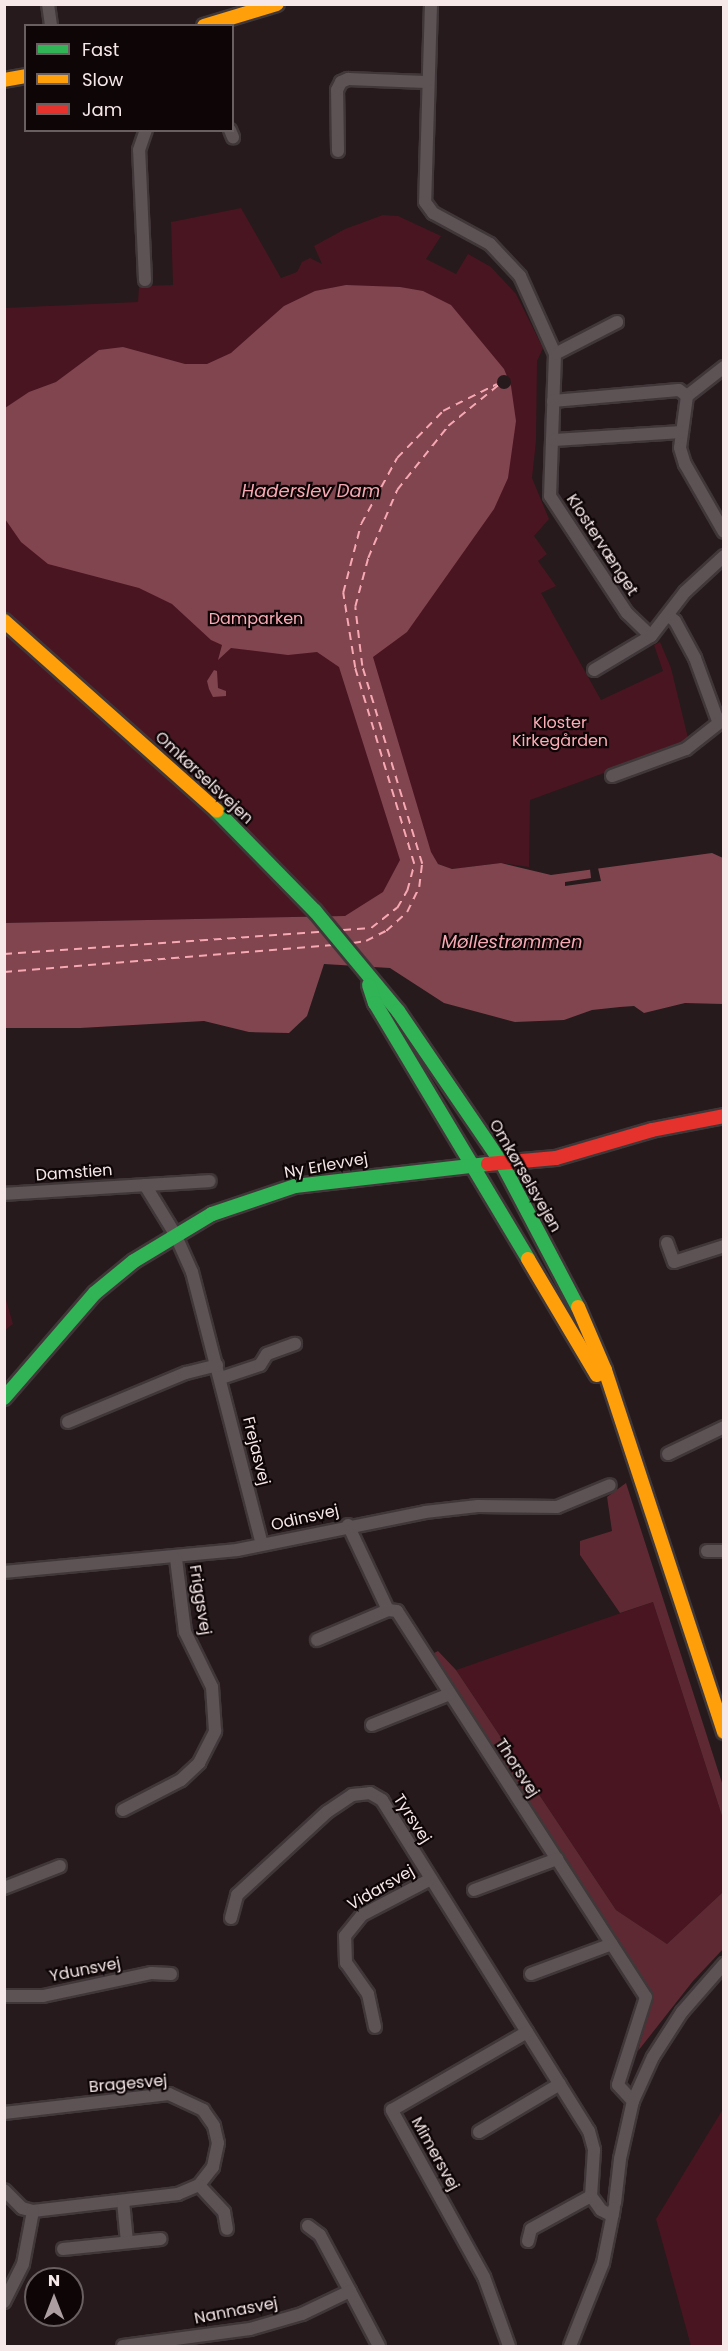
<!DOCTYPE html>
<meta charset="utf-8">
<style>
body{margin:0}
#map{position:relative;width:728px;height:2351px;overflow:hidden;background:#261a1c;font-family:Poppins,sans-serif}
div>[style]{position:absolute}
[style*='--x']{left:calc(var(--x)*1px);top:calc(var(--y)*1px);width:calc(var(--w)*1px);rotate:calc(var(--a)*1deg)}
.green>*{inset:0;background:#491521}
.forest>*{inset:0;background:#5e2932}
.water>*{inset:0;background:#81454f}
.pier>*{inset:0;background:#261a1c}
.round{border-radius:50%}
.ferry>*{height:1.5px;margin-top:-0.75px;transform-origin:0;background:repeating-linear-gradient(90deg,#f7a8b3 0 8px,transparent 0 14px)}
.roads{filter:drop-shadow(2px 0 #403739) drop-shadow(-2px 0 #403739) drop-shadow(0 2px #403739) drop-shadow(0 -2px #403739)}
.street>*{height:12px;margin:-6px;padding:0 6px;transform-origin:6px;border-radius:6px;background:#5d5355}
.fast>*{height:14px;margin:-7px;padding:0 7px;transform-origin:7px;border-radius:7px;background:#30b455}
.slow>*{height:14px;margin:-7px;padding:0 7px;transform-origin:7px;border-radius:7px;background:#ff9f0a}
.jam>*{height:14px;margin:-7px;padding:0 7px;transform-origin:7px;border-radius:7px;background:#e5322d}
span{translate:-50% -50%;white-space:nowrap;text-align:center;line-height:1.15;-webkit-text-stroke:4.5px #0d0506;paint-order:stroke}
.street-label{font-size:16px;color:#f6e7e8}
.park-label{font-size:16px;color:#fbacb6}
.water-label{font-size:18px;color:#f7a8b3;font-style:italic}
.frame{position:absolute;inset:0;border:6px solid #f6e7e8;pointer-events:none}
.legend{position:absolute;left:24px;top:24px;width:210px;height:108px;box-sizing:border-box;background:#0d0506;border:2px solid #6a5f60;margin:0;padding:8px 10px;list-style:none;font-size:18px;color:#f6e7e8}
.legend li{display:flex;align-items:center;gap:12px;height:30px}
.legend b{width:30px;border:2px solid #6a5f60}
.north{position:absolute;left:24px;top:2267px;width:60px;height:60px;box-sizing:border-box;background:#0d0506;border:2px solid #6a5f60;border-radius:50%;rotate:0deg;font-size:16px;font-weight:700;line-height:24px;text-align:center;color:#f6e7e8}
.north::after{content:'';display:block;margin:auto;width:21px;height:27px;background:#ad9fa1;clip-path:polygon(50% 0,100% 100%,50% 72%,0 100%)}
</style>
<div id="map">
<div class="green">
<div style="clip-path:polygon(241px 208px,281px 278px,297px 272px,302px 262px,310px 258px,322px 264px,314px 246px,345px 229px,383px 215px,398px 216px,441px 236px,426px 259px,456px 274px,468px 254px,491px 267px,516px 294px,543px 348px,537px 361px,536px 441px,532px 478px,549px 519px,534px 536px,547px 554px,538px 561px,556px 586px,541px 593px,601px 700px,663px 671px,654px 645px,660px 642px,671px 668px,689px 742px,530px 800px,529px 867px,501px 863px,452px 869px,438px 864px,345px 916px,5px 923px,4px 308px,138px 302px,139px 286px,173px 285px,171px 222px)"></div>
<div style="clip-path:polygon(5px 1296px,13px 1324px,5px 1330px,4px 1330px)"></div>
<div style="clip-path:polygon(653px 1602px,723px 1819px,723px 1892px,667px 1944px,616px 1910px,456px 1670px)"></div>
<div style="clip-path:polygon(723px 2109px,723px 2346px,691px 2346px,656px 2219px)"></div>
</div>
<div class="forest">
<div style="clip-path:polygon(626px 1483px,723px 1786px,723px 1819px,653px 1602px,620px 1613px,580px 1555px,580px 1541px,612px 1531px,607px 1497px)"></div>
<div style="clip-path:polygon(438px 1651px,456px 1670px,616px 1910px,667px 1944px,723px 1892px,723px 1949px,693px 1981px,638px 2051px,651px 2000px,428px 1656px)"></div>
</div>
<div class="water">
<div style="clip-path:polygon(346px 285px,400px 287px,423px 291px,451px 305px,504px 369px,511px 386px,516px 421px,508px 478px,494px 509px,407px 632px,373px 657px,431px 852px,438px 864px,452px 869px,501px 863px,551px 875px,712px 853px,723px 858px,723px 1004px,685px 1003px,644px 1013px,634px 1006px,620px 1007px,592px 1010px,564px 1020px,515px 1022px,444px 1003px,390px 968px,324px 964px,307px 1016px,289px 1033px,249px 1032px,204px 1021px,80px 1028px,5px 1028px,4px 923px,345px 916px,383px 892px,400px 860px,339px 667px,317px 652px,288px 655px,231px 648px,218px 660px,222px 645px,211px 640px,172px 604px,139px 588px,48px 564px,21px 542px,5px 519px,5px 408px,29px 392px,56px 382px,99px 350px,123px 347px,185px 364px,207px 364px,231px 353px,284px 306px,315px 291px)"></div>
<div style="clip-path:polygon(214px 670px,217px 671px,218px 688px,226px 691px,226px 696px,213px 697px,209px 689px,207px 681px)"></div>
</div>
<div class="pier">
<div class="round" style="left:497px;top:375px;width:14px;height:14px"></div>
<div style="clip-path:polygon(598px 868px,601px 881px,565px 886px,565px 882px,591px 878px,590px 869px)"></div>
</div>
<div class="ferry">
<div style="--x:343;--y:930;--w:28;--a:-4"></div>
<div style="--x:371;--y:928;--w:33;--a:-38"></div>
<div style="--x:397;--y:908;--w:20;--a:-60"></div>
<div style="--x:407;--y:891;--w:28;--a:-75"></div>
<div style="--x:414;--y:864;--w:205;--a:-106.8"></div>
<div style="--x:355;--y:668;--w:76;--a:-99.1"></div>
<div style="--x:343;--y:593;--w:71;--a:-75.4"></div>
<div style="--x:361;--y:524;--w:75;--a:-61.4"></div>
<div style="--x:397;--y:458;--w:66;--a:-45.6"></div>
<div style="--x:443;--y:411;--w:60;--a:-26.6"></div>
<div style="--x:353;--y:943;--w:13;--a:-9"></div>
<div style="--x:366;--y:941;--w:22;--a:-27"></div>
<div style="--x:386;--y:931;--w:28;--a:-42"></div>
<div style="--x:407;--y:912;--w:28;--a:-64"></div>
<div style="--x:419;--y:887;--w:23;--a:-83"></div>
<div style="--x:422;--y:864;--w:207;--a:-106.9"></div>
<div style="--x:362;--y:666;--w:59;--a:-96.8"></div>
<div style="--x:355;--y:607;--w:51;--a:-75.1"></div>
<div style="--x:368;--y:558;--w:74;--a:-66.9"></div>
<div style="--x:397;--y:490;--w:82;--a:-51.4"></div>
<div style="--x:448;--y:426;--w:68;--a:-39.1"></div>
<div style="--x:4;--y:954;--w:318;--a:-4"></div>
<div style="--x:4;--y:972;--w:330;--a:-4.7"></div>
</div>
<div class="roads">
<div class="street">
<div style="--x:48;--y:4;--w:22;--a:82"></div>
<div style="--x:431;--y:4;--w:198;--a:91.7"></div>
<div style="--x:425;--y:202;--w:14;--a:54"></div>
<div style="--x:433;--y:213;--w:65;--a:28.5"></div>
<div style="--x:490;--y:244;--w:44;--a:46.8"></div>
<div style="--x:520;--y:276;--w:85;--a:65.8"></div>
<div style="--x:555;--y:354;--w:142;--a:92"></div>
<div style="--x:550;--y:496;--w:140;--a:56.7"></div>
<div style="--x:627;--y:613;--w:33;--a:44"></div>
<div style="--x:230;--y:130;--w:8;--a:67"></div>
<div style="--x:338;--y:151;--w:61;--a:-90.9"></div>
<div style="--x:337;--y:90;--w:9;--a:-63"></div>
<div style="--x:341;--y:82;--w:8;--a:-23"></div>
<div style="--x:348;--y:79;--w:78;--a:2.2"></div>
<div style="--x:145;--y:280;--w:130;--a:-92.6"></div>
<div style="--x:139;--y:150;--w:21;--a:-71"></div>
<div style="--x:555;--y:354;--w:70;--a:-27.3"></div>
<div style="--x:724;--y:367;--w:47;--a:141.9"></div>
<div style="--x:687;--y:396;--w:52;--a:97.7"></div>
<div style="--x:680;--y:448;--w:17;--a:73"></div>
<div style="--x:685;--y:464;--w:78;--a:60.2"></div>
<div style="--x:553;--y:401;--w:126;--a:-5"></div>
<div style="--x:679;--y:390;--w:10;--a:37"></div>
<div style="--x:554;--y:440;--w:128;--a:-3.6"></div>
<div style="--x:668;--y:615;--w:9;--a:41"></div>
<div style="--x:675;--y:621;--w:42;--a:61.6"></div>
<div style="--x:695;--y:658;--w:67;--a:69.9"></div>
<div style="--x:594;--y:670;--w:66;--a:-30.8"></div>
<div style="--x:651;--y:636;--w:56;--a:-52.3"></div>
<div style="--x:685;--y:592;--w:53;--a:-42.7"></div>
<div style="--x:612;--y:776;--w:79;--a:-20"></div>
<div style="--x:686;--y:749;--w:48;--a:-38.3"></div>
<div style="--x:145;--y:1185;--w:57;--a:58.5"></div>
<div style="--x:175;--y:1234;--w:42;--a:65.9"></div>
<div style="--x:192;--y:1272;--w:281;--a:75.6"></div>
<div style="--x:4;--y:1194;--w:206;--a:-3.6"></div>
<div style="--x:667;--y:1243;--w:20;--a:70"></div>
<div style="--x:674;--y:1262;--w:52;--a:-17.7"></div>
<div style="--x:221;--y:1378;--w:41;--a:-18.4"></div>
<div style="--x:260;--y:1365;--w:13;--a:-58"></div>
<div style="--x:267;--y:1354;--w:30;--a:-20"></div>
<div style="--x:68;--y:1422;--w:128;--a:-22.6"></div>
<div style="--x:186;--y:1373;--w:32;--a:-14"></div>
<div style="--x:668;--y:1454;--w:62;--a:-25.7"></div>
<div style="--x:348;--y:1525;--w:94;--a:64.8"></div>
<div style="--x:388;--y:1610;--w:9;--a:6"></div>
<div style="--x:397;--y:1611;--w:459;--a:57.2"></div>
<div style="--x:646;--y:1997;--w:92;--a:107.7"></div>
<div style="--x:618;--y:2085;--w:22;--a:47"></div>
<div style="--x:707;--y:1551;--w:17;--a:0"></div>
<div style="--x:4;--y:1572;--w:234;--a:-5.4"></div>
<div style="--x:237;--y:1550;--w:192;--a:-11.4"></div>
<div style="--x:425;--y:1512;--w:53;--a:-6.5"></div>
<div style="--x:478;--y:1506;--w:79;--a:0.7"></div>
<div style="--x:557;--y:1507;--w:57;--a:-22.5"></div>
<div style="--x:317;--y:1640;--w:77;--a:-22.9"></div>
<div style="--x:372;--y:1725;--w:84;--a:-21.7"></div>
<div style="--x:123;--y:1810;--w:65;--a:-27.3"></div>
<div style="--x:181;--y:1780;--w:25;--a:-43"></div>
<div style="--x:199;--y:1763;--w:36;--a:-63"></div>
<div style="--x:215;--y:1731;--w:44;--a:-93.9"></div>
<div style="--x:212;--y:1687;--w:61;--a:-116.1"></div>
<div style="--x:185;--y:1632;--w:74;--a:-97"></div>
<div style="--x:4;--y:1888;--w:60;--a:-21.4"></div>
<div style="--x:474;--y:1890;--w:89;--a:-20.5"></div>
<div style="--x:231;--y:1918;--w:24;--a:-75"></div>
<div style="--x:237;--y:1895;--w:122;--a:-42.7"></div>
<div style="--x:327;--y:1812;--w:30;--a:-34"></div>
<div style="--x:352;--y:1795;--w:18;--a:-6"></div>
<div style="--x:370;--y:1793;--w:14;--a:30"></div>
<div style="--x:382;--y:1800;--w:390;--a:58"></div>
<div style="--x:589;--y:2131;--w:20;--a:75"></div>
<div style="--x:594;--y:2150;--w:46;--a:93.7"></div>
<div style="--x:591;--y:2196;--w:17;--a:54"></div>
<div style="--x:601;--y:2210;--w:13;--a:27"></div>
<div style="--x:531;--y:1974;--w:86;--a:-20.3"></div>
<div style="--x:4;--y:1996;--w:39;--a:0"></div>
<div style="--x:43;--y:1996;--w:110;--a:-12"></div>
<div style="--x:151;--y:1973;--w:20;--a:3"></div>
<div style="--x:375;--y:2027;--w:34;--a:-102"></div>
<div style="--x:368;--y:1994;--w:38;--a:-125"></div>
<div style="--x:346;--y:1963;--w:27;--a:-92"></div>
<div style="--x:345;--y:1936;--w:27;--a:-51"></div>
<div style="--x:362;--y:1915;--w:78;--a:-27.6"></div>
<div style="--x:4;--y:2113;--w:166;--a:-6.6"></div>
<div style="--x:169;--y:2094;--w:38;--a:25"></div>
<div style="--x:203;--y:2110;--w:19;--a:55"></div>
<div style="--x:214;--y:2126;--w:17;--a:77"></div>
<div style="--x:218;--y:2143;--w:25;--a:102"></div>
<div style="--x:213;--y:2167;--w:23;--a:128"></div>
<div style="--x:199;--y:2185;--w:23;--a:157"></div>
<div style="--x:178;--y:2194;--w:146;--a:173.3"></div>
<div style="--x:33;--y:2211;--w:11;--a:-165"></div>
<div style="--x:22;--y:2208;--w:25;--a:-135"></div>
<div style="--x:479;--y:2132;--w:94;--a:-30.7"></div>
<div style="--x:199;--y:2185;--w:37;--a:47"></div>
<div style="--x:224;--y:2212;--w:17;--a:80"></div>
<div style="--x:123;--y:2201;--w:41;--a:84.4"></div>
<div style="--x:615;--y:2203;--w:44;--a:-83.5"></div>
<div style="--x:620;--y:2159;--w:59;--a:-77.4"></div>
<div style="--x:633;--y:2101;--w:48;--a:-65.6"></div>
<div style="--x:653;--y:2057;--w:54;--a:-57.2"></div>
<div style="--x:682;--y:2012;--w:64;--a:-48.8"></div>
<div style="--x:308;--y:2226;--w:15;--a:37"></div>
<div style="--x:320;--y:2235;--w:64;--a:61.8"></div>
<div style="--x:528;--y:2241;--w:12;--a:-76"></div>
<div style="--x:531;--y:2229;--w:68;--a:-28.8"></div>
<div style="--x:63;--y:2249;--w:98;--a:-5.9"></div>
<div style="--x:4;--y:2302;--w:42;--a:-63.4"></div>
<div style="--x:23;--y:2264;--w:54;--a:-79.3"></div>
<div style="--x:123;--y:2346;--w:128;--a:-7.6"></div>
<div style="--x:250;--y:2329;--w:54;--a:-16.1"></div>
<div style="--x:302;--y:2314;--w:53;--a:-25.6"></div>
<div style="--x:350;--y:2291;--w:62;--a:62.2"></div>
<div style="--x:509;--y:2346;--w:73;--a:-109.9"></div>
<div style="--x:484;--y:2277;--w:191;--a:-118.9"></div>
<div style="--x:392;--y:2110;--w:156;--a:-30"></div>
<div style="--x:570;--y:2346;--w:89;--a:-68.3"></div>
<div style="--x:603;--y:2263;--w:56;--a:-78.7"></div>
</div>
<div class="fast">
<div style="--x:217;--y:811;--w:140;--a:45.6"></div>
<div style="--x:315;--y:911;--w:130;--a:50.3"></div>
<div style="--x:398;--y:1011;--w:186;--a:55.7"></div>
<div style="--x:503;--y:1165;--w:161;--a:62.2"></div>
<div style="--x:369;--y:985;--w:19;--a:72"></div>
<div style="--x:375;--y:1003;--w:298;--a:59.1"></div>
<div style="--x:4;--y:1398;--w:139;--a:-49.1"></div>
<div style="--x:95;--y:1293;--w:50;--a:-39.4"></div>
<div style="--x:134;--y:1261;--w:91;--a:-31.1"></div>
<div style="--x:212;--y:1214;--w:88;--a:-18.6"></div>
<div style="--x:295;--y:1186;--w:194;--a:-6.5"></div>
</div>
<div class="slow">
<div style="--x:204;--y:26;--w:76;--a:-16.8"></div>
<div style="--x:4;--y:80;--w:22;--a:-10"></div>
<div style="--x:4;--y:621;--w:285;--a:41.7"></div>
<div style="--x:528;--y:1259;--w:135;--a:59.3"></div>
<div style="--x:578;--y:1307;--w:69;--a:66.8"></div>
<div style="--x:605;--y:1370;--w:381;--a:71.8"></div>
</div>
<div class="jam">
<div style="--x:488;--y:1164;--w:68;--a:-5"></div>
<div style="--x:556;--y:1158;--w:100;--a:-16.3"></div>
<div style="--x:652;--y:1130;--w:73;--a:-11"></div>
</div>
</div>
<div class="street-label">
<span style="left:602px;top:545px;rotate:57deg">Klostervænget</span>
<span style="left:204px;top:778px;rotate:43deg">Omkørselsvejen</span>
<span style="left:326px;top:1166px;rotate:-10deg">Ny Erlevvej</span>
<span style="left:74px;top:1173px;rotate:-4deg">Damstien</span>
<span style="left:525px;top:1176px;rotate:60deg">Omkørselsvejen</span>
<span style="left:256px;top:1451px;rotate:76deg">Frejasvej</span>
<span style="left:305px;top:1518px;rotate:-13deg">Odinsvej</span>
<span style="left:200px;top:1600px;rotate:81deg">Friggsvej</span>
<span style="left:517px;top:1768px;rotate:57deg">Thorsvej</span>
<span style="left:412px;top:1819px;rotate:57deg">Tyrsvej</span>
<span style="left:381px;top:1888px;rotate:-30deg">Vidarsvej</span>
<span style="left:85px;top:1970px;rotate:-11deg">Ydunsvej</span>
<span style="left:128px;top:2084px;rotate:-5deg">Bragesvej</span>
<span style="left:435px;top:2154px;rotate:61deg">Mimersvej</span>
<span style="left:236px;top:2311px;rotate:-11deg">Nannasvej</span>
</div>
<div class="park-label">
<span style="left:256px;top:619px">Damparken</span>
<span style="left:560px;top:732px">Kloster<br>Kirkegården</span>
</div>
<div class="water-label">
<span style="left:311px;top:491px">Haderslev Dam</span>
<span style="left:512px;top:942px">Møllestrømmen</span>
</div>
<div class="frame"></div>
<ul class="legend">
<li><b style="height:8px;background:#30b455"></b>Fast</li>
<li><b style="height:8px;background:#ff9f0a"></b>Slow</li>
<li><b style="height:8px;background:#e5322d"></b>Jam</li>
</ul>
<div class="north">N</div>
</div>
